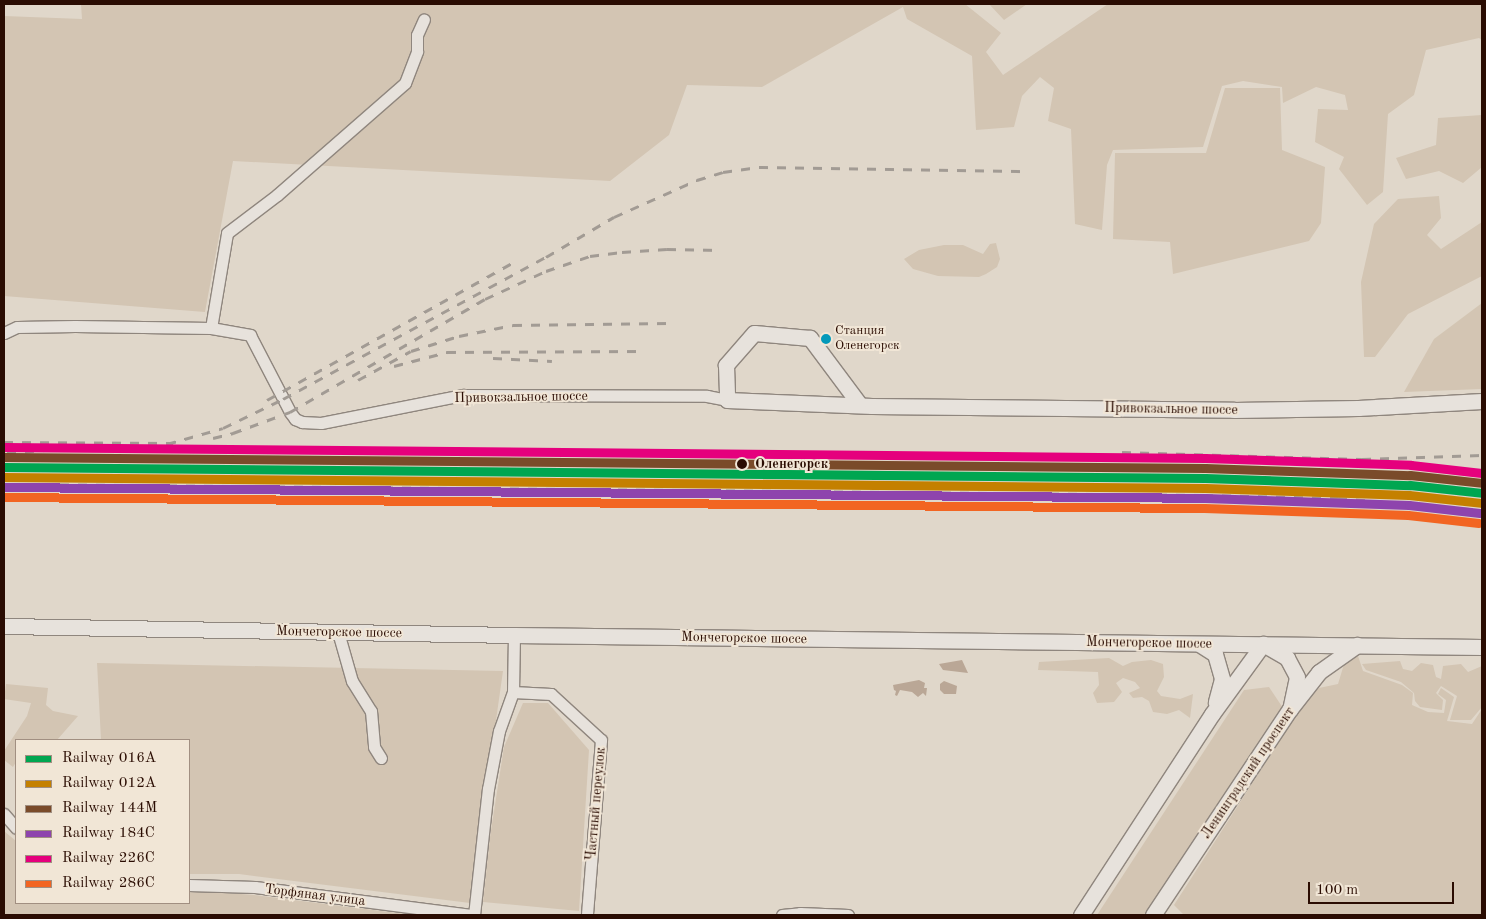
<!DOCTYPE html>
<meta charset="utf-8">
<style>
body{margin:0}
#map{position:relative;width:1486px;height:919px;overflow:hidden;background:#e0d7ca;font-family:"Old Standard TT",serif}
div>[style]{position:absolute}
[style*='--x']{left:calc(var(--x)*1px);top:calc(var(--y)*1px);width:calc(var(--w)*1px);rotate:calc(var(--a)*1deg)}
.green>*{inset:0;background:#d3c5b3}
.water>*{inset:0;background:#baa796}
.roads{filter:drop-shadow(1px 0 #8f867e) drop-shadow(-1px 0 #8f867e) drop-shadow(0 1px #8f867e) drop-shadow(0 -1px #8f867e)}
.street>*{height:11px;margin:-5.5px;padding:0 5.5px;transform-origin:5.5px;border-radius:5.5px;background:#e7e2dc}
.secondary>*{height:15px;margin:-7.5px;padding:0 7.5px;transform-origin:7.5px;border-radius:7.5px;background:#e7e2dc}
.rail>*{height:3px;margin-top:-1.5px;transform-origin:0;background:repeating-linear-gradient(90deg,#a29b94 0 9px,transparent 0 18px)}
.rail-1>*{height:9px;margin:-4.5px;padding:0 4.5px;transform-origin:4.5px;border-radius:4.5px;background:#00a651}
.rail-2>*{height:9px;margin:-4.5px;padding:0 4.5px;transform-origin:4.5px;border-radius:4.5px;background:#c48000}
.rail-3>*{height:9px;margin:-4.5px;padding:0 4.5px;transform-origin:4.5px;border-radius:4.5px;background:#7a4b2a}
.rail-4>*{height:9px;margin:-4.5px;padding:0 4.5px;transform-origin:4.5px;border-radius:4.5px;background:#8e44ad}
.rail-5>*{height:9px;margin:-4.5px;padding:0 4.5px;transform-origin:4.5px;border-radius:4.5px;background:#e5007d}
.rail-6>*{height:9px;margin:-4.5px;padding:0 4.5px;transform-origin:4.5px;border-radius:4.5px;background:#f26522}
.dots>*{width:14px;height:14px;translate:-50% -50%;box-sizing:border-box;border:2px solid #f1e6d6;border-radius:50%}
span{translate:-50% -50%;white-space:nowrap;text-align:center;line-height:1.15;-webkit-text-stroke:4px #f1e6d6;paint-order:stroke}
.bus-label{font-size:13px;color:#2a0c02}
.left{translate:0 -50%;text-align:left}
.street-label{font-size:14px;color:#2a0c02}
.stop-label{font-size:14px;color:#2a0c02;font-weight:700}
.frame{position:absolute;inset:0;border:5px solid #2a0c02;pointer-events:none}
.legend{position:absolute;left:15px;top:739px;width:175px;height:165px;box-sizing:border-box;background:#f1e6d6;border:1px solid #a18f81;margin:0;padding:6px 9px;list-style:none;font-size:15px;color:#2a0c02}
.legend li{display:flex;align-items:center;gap:10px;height:25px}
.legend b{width:25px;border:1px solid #a18f81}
.scale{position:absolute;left:1308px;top:882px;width:146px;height:22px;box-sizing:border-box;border:2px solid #2a0c02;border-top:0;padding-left:6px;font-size:15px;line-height:18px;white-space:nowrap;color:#2a0c02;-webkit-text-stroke:4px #f1e6d6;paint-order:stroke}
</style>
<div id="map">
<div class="green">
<div style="clip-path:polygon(81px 4px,965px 4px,1001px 33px,986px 52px,1003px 75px,1108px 4px,1482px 4px,1482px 40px,1479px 38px,1426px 50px,1414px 95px,1388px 114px,1383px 192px,1367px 205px,1339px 169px,1344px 157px,1315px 142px,1318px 109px,1348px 110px,1345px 95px,1316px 87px,1283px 103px,1282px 87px,1243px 81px,1222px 86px,1203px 147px,1113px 150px,1107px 165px,1102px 230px,1075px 224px,1071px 129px,1048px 121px,1054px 88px,1040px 77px,1022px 96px,1014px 127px,976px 130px,972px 56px,907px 19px,903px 7px,762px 87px,687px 85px,669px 135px,610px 181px,233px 161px,205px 312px,4px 296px,4px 16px,82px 19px)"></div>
<div style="clip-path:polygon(989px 4px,1027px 4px,1004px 20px)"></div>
<div style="clip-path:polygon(1225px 88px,1280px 88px,1282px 150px,1325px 167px,1321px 223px,1309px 241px,1173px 274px,1170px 242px,1113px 239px,1115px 153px,1206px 153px)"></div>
<div style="clip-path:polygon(1482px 115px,1482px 167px,1463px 183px,1439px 171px,1406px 179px,1396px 158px,1436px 145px,1438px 118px)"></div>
<div style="clip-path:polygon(1439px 196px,1441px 218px,1427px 235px,1441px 249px,1482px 222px,1482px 276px,1408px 314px,1375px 357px,1364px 357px,1361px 282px,1374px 224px,1398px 199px)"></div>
<div style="clip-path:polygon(996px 243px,1000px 259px,997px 267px,986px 274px,979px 277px,938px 276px,913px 269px,904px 259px,919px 250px,944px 245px,963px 245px,983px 254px,990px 244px)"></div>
<div style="clip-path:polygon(1482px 303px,1482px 389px,1404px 392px,1434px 339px)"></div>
<div style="clip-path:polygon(1358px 656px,1363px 671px,1402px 685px,1413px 693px,1412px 705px,1428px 712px,1444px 713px,1446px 700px,1438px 694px,1441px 688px,1454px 697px,1447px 721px,1472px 724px,1482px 709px,1482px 915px,1184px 915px,1174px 905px,1304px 703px,1319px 688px,1338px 684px,1345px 661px)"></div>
<div style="clip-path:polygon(1109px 658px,1123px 666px,1132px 662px,1151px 660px,1163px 664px,1164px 677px,1157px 691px,1161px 696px,1180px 699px,1193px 694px,1190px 718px,1179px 710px,1167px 714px,1153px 712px,1149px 701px,1142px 697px,1133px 698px,1129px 693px,1140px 688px,1135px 682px,1123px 678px,1116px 683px,1122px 692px,1114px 702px,1097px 703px,1093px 693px,1099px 685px,1098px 672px,1038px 670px,1039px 662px)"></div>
<div style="clip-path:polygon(1400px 661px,1403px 669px,1412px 671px,1421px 663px,1433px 665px,1436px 677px,1441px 679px,1443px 666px,1461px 664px,1468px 672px,1482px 666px,1482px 707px,1471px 720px,1450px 720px,1457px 696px,1441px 686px,1436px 693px,1443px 700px,1442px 710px,1420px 707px,1415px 701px,1414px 693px,1401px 682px,1366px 670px,1362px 664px)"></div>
<div style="clip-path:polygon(97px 663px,503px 671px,470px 903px,239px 874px,189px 874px,189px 740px,101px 740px)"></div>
<div style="clip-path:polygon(6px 684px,48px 688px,46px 705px,53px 711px,78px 716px,57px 740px,16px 740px,16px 762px,13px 767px,4px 760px,4px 751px,27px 716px,31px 703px,4px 699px)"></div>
<div style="clip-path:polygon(1269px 687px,1283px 708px,1145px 915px,1097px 915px,1244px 690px)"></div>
<div style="clip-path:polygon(523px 703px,548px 703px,589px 750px,579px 911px,483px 902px,490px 837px,504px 747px)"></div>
<div style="clip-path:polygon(4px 831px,16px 841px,16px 903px,189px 903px,189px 890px,254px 895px,413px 915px,4px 915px)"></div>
</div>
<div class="water">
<div style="clip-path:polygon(962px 660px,968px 673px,943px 670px,939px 664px)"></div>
<div style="clip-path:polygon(919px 680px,925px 683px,924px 688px,927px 688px,926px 696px,923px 693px,918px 697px,912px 692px,900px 690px,897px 696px,895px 695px,896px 691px,894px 690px,893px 685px)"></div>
<div style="clip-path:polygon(944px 681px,957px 686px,956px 694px,944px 694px,940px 690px,940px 684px)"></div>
</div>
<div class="roads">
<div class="street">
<div style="--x:211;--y:328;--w:96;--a:-80.4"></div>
<div style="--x:227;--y:233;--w:63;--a:-37.2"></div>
<div style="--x:277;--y:195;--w:170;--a:-41.2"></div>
<div style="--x:405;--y:83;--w:34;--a:-69"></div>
<div style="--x:417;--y:51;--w:16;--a:-90"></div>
<div style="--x:417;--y:35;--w:17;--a:-66"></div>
<div style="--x:4;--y:333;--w:14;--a:-25"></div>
<div style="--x:17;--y:327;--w:58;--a:-1"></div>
<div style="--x:75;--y:326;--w:136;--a:0.8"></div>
<div style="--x:211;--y:328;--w:40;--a:10"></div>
<div style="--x:250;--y:335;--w:87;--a:62.5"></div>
<div style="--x:290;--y:412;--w:9;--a:54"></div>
<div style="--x:295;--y:419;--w:8;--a:23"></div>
<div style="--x:302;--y:422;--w:19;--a:3"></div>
<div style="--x:321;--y:423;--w:145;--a:-11.2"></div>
<div style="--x:463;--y:395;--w:244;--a:0.2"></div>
<div style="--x:707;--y:396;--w:20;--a:11"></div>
<div style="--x:338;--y:632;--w:51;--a:74.1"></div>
<div style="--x:352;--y:681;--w:36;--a:58"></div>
<div style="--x:371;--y:711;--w:36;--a:85"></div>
<div style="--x:374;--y:747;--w:13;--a:58"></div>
<div style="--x:513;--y:692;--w:38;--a:3"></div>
<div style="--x:551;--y:694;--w:68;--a:42.6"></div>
<div style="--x:601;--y:740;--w:176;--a:94.6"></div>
<div style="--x:4;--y:814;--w:18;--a:49"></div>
<div style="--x:189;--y:885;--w:66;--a:1.7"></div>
<div style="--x:255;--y:887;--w:218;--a:7.4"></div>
<div style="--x:474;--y:915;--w:127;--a:-83.7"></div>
<div style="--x:488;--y:789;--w:59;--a:-79.3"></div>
<div style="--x:499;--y:731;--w:41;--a:-70.3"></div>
<div style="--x:513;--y:692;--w:57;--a:-89"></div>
<div style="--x:782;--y:915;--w:18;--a:-6"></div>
<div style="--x:800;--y:913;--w:48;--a:2.4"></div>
</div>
<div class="secondary">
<div style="--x:860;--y:405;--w:84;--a:-126.7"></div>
<div style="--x:810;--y:338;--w:56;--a:-174.9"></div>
<div style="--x:754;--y:333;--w:43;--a:131.2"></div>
<div style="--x:726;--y:365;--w:35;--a:88"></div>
<div style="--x:727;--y:400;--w:145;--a:2.4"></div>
<div style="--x:872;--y:406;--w:362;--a:0.6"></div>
<div style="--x:1234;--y:410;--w:124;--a:-0.9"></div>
<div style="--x:1358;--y:408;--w:124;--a:-3.2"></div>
<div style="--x:4;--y:626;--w:510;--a:1.01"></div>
<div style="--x:514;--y:635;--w:968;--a:0.71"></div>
<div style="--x:1199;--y:644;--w:19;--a:32"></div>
<div style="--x:1215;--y:654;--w:26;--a:74"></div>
<div style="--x:1222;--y:679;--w:24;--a:105"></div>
<div style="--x:1081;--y:915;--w:240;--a:-56.9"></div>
<div style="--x:1212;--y:714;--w:87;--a:-53.9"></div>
<div style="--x:1263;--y:644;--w:28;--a:30"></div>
<div style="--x:1287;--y:658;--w:21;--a:62"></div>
<div style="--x:1297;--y:677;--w:33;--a:102"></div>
<div style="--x:1153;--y:915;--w:247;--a:-56.4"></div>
<div style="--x:1290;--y:709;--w:47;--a:-51.9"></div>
<div style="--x:1319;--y:672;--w:47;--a:-35.4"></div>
</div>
</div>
<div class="rail">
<div style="--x:493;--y:358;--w:59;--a:2.9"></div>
<div style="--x:394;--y:366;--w:55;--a:-14.8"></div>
<div style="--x:447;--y:352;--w:196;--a:-0.3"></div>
<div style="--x:358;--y:380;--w:60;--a:-28.7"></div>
<div style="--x:411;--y:351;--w:50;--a:-17.4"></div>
<div style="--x:459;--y:336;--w:55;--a:-11.5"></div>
<div style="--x:513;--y:325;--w:156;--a:-0.7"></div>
<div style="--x:267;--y:400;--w:281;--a:-29.2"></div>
<div style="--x:213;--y:438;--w:21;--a:-14"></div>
<div style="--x:233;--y:433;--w:61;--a:-20.2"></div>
<div style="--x:290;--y:412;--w:225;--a:-30.1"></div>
<div style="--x:485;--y:299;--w:67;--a:-24.7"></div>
<div style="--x:546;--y:271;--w:46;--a:-18.8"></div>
<div style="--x:590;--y:256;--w:32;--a:-7"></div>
<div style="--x:622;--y:252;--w:45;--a:-3.8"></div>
<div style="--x:667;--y:249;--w:54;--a:1.1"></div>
<div style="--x:4;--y:442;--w:169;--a:0.3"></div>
<div style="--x:167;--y:444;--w:58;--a:-15.9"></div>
<div style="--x:223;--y:428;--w:67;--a:-25.8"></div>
<div style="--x:283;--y:399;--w:299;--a:-28.4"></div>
<div style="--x:546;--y:257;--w:79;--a:-30.5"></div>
<div style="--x:614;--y:217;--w:91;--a:-24"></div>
<div style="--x:697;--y:180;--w:27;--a:-17"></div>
<div style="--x:723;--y:172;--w:36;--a:-8"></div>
<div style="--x:759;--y:167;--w:268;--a:0.9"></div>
<div style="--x:1122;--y:452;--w:240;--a:1.7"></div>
<div style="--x:1362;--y:459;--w:120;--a:-1.9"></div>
<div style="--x:7;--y:453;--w:63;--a:-4.5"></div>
<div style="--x:1395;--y:462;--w:88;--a:9.1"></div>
<div style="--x:4;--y:476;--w:1201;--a:0.52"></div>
<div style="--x:1205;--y:487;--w:132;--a:1.3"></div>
<div style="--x:1337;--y:490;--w:72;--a:3.2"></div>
<div style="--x:1409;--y:494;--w:73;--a:6.3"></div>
<div style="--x:24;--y:484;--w:1180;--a:0.53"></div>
<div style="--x:1204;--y:495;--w:134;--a:1.3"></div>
<div style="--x:1338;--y:498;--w:144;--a:4.8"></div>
</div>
<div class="rail-1">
<div style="--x:4;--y:467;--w:1201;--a:0.52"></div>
<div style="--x:1205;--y:478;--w:205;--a:2"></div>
<div style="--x:1410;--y:485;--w:72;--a:6.3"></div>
</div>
<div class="rail-2">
<div style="--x:4;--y:477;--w:1201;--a:0.52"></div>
<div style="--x:1205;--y:488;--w:204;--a:2"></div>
<div style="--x:1409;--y:495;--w:72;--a:6.3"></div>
</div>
<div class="rail-3">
<div style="--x:4;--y:457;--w:1201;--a:0.52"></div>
<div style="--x:1205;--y:468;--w:205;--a:2"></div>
<div style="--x:1410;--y:475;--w:72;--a:6.3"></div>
</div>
<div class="rail-4">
<div style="--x:4;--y:487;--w:1201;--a:0.52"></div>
<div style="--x:1205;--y:498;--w:204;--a:2"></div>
<div style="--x:1409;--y:505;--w:71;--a:6.4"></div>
</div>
<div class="rail-5">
<div style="--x:4;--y:447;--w:1201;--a:0.52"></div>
<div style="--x:1205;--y:458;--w:206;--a:1.9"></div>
<div style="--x:1411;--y:465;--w:71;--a:6.4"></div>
</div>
<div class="rail-6">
<div style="--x:4;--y:497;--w:1200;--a:0.53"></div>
<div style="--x:1204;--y:508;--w:204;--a:2"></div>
<div style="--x:1408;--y:515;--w:71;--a:6.4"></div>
</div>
<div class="dots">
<div style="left:826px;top:339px;background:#0499ba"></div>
<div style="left:742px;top:464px;background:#2a0c02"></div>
</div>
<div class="bus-label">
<span class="left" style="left:835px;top:339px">Станция<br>Оленегорск</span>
</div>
<div class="street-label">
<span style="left:521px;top:397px;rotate:-1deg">Привокзальное шоссе</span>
<span style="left:1171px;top:409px;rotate:1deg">Привокзальное шоссе</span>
<span style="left:339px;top:632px;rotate:1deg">Мончегорское шоссе</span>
<span style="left:744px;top:638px;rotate:1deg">Мончегорское шоссе</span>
<span style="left:1149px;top:643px;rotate:1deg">Мончегорское шоссе</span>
<span style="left:1248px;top:773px;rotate:-56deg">Ленинградский проспект</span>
<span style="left:596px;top:804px;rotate:-85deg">Частный переулок</span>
<span style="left:315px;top:895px;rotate:7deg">Торфяная улица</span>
</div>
<div class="stop-label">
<span class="left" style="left:755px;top:464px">Оленегорск</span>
</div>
<div class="frame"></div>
<ul class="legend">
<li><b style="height:6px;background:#00a651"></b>Railway 016А</li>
<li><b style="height:6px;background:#c48000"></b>Railway 012А</li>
<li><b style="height:6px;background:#7a4b2a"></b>Railway 144М</li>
<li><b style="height:6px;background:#8e44ad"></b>Railway 184С</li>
<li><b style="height:6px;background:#e5007d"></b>Railway 226С</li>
<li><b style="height:6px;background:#f26522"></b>Railway 286С</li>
</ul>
<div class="scale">100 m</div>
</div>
